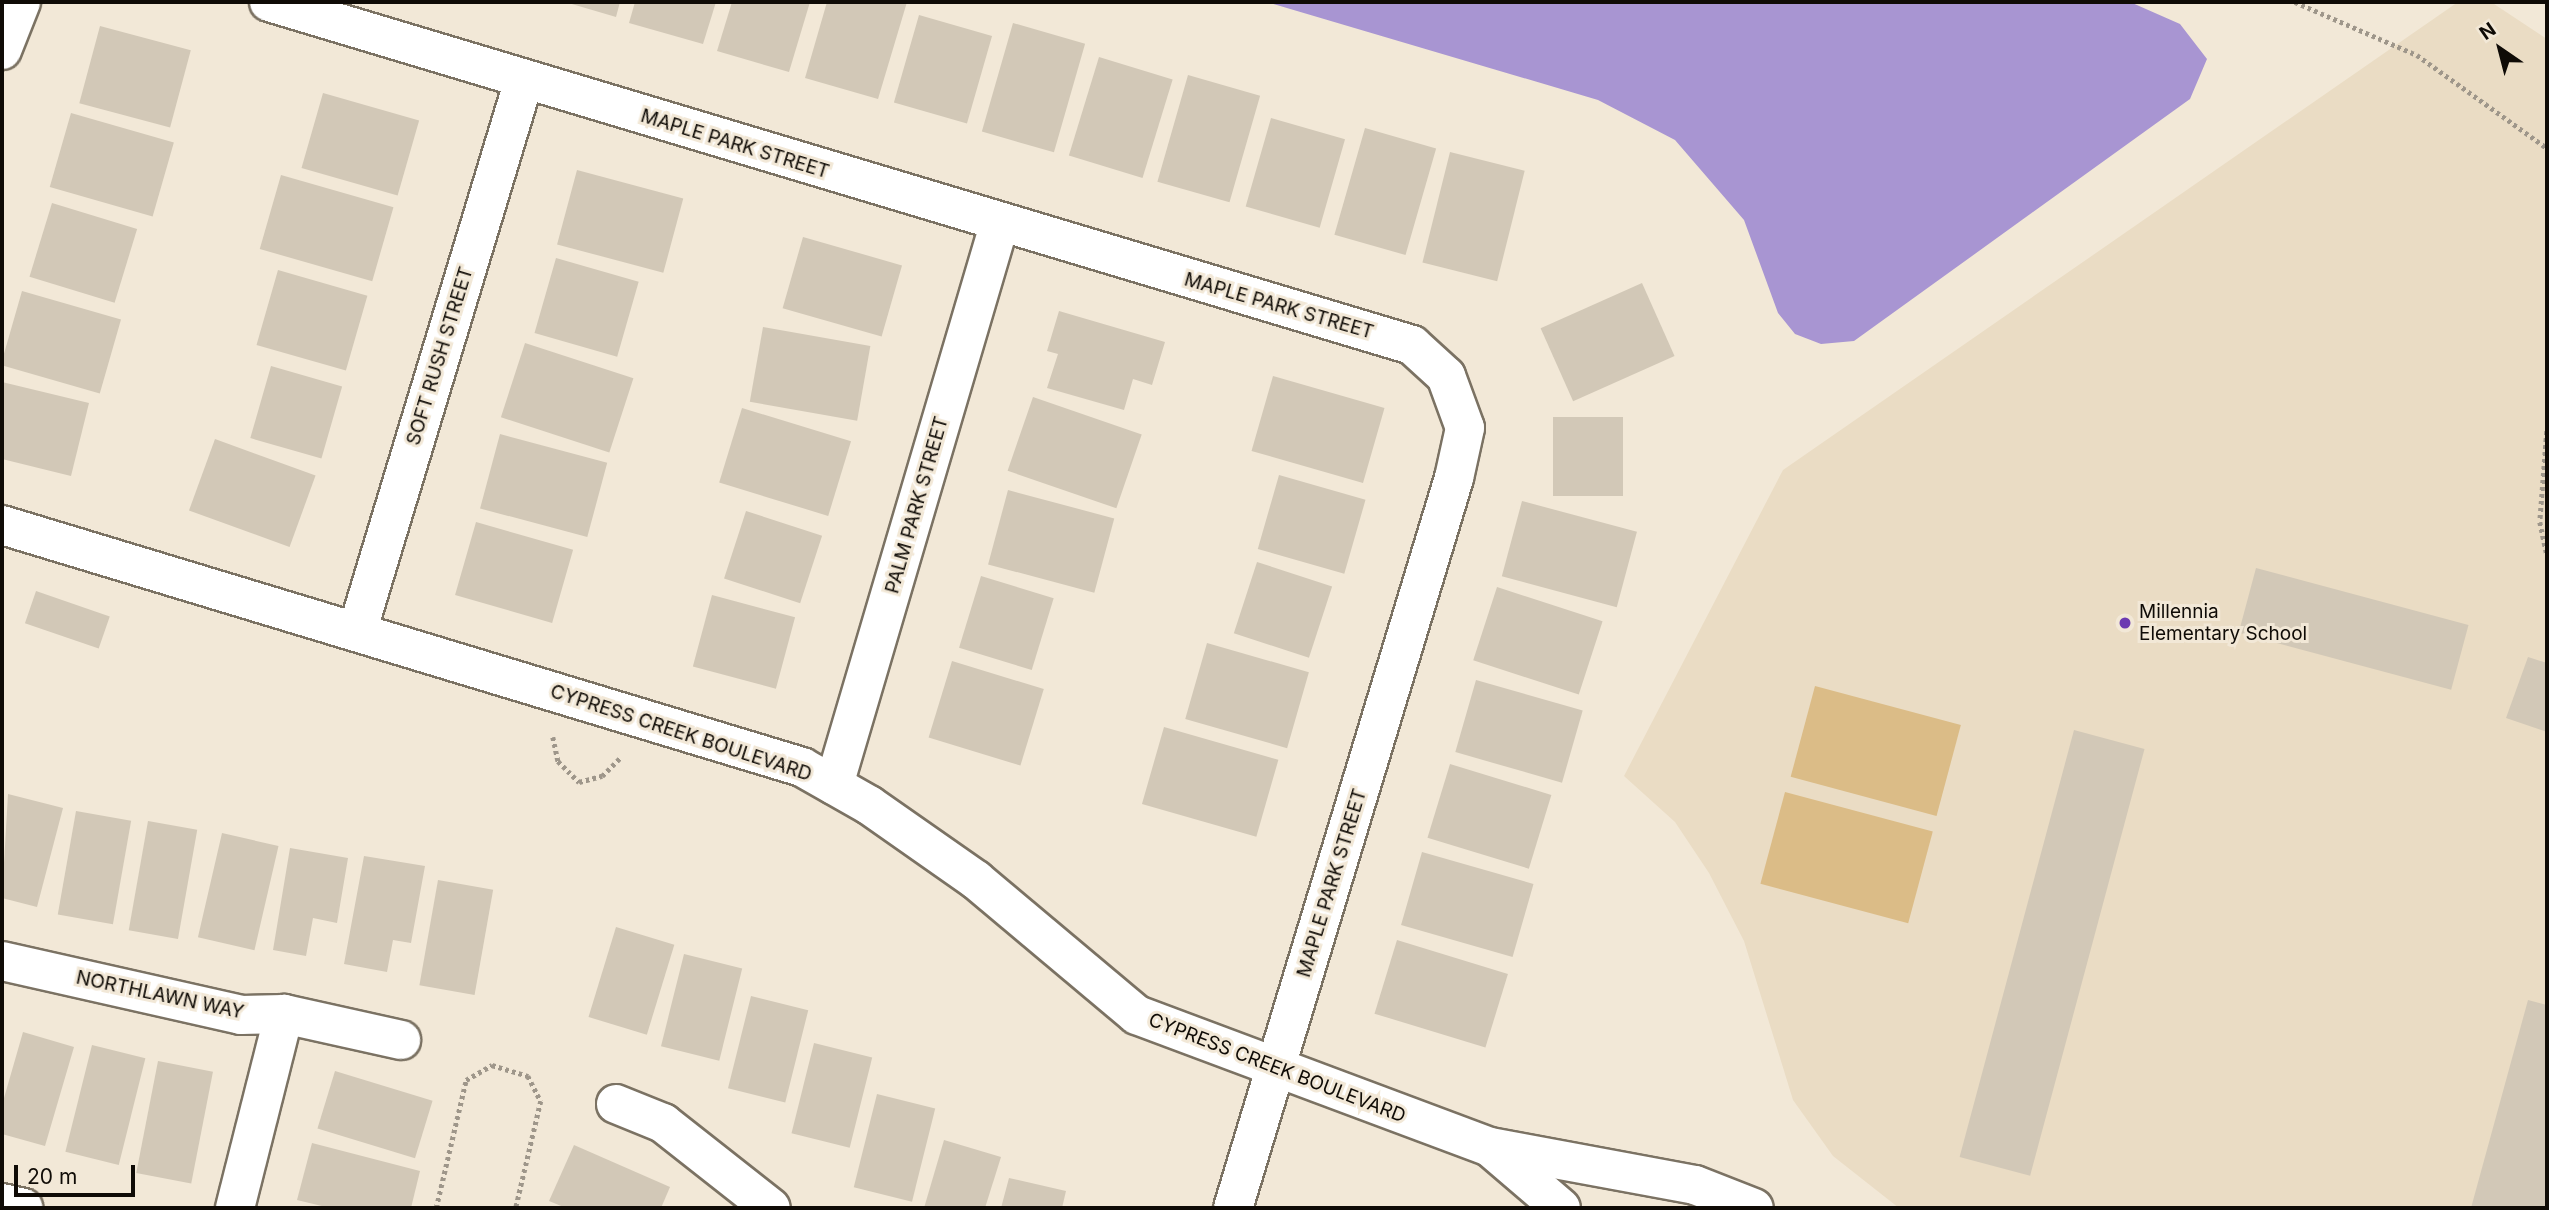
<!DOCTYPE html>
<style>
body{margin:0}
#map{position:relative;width:2549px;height:1210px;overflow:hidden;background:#f2e8d7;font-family:Inter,sans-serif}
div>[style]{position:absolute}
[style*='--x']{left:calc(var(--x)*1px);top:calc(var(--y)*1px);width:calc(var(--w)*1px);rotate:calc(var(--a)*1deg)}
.built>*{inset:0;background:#eadcc4}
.green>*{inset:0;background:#dbbc87;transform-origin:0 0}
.water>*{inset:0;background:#a895d2}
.building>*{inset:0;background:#d2c8b7;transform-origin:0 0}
.path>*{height:4.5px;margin-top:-2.25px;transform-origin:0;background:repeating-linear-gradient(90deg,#9e968a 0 3.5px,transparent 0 7px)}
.roads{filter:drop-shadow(2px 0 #7b7263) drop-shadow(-2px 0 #7b7263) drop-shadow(0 2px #7b7263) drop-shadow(0 -2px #7b7263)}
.minor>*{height:38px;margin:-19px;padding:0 19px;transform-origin:19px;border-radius:19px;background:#fff}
.dots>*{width:19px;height:19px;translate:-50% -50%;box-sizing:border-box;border:4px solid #f2e8d7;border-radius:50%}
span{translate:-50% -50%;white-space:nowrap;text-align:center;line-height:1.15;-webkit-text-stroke:6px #f2e8d7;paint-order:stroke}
.street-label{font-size:19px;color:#0f0b06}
.poi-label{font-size:19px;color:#0f0b06}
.left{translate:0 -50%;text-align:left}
.frame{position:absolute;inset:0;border:4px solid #0f0b06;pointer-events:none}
.north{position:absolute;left:2465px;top:14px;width:70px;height:70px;-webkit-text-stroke:5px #f2e8d7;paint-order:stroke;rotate:325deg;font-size:19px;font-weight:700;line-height:28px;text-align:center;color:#0f0b06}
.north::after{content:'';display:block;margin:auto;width:24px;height:32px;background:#0f0b06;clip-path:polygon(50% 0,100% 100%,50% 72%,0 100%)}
.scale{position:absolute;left:14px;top:1165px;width:121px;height:32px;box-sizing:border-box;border:4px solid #0f0b06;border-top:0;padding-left:9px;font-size:21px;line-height:24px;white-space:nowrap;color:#0f0b06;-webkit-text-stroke:5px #f2e8d7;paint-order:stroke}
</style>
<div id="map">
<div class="built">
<div style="clip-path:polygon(2458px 2px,2491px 2px,2547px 39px,2547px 1208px,1899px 1208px,1833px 1156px,1793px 1100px,1744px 941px,1709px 873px,1675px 822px,1624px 776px,1783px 470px)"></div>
</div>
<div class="green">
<div style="left:1815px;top:686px;width:151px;height:94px;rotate:15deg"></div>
<div style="left:1785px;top:792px;width:153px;height:95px;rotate:15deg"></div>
</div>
<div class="water">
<div style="clip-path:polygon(1267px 2px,2130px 2px,2180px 24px,2207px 59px,2190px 99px,1854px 341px,1821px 344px,1795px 334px,1778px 313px,1744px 220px,1675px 140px,1598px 100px)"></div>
</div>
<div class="building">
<div style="clip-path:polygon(565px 2px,620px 2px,616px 17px)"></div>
<div style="clip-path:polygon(635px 2px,716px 2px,703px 44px,629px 23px)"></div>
<div style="clip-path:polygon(732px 2px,810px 2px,789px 72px,717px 51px)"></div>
<div style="clip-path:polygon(827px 2px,907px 2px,878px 99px,805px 78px)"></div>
<div style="left:919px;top:15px;width:76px;height:91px;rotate:16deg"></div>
<div style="left:1013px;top:23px;width:75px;height:113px;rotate:16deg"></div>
<div style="left:100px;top:26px;width:94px;height:80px;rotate:15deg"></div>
<div style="left:1099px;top:57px;width:77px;height:103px;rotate:17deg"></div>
<div style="left:1188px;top:75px;width:75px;height:111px;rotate:16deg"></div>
<div style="left:323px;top:93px;width:100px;height:78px;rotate:16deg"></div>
<div style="left:71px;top:113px;width:107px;height:77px;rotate:16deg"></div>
<div style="left:1271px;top:118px;width:77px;height:92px;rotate:16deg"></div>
<div style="left:1365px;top:128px;width:74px;height:111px;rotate:16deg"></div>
<div style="left:1450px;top:152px;width:77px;height:114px;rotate:14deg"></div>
<div style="left:577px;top:170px;width:110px;height:77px;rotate:15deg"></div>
<div style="left:281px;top:175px;width:117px;height:77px;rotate:16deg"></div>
<div style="left:52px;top:203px;width:89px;height:77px;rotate:17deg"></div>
<div style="left:803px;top:237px;width:103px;height:74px;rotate:16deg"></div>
<div style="left:556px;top:258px;width:86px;height:78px;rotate:16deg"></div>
<div style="left:278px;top:270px;width:93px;height:78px;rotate:16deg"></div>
<div style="left:1642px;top:283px;width:80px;height:111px;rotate:66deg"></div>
<div style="left:22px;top:291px;width:103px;height:77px;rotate:16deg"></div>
<div style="clip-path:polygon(1059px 311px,1165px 342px,1152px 385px,1133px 379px,1124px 410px,1047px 388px,1058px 354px,1047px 351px)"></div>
<div style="left:763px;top:327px;width:109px;height:76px;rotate:10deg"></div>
<div style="left:525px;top:343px;width:114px;height:78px;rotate:18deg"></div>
<div style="left:271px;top:366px;width:74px;height:75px;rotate:16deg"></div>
<div style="left:1273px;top:376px;width:116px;height:78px;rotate:16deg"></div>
<div style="clip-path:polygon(2px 382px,89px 403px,71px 476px,2px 459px)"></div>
<div style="left:1033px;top:397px;width:115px;height:78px;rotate:19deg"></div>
<div style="left:742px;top:408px;width:114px;height:78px;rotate:17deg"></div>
<div style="left:1623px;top:417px;width:79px;height:70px;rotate:90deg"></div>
<div style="left:500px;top:434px;width:111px;height:77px;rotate:15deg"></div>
<div style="left:215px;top:439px;width:107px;height:76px;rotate:20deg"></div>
<div style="left:1279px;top:475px;width:90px;height:77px;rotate:16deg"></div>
<div style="left:1008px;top:490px;width:110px;height:77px;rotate:15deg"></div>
<div style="left:1522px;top:501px;width:119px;height:78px;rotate:15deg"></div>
<div style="left:746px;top:511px;width:80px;height:71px;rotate:18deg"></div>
<div style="left:476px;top:522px;width:101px;height:76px;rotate:16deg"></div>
<div style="left:1257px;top:562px;width:79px;height:75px;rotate:18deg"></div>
<div style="left:2256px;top:568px;width:220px;height:67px;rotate:15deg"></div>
<div style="left:981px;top:576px;width:76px;height:75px;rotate:17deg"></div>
<div style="left:1497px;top:587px;width:111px;height:77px;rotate:18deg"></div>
<div style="left:36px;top:591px;width:78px;height:34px;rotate:19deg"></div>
<div style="left:712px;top:595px;width:86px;height:74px;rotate:15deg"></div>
<div style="left:1207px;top:643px;width:106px;height:79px;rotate:16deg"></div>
<div style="clip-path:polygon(2528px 657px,2547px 663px,2547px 732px,2506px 718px)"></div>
<div style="left:952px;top:661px;width:96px;height:80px;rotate:17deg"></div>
<div style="left:1476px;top:680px;width:111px;height:75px;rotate:16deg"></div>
<div style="left:1164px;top:727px;width:119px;height:80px;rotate:16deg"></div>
<div style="left:2074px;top:730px;width:73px;height:442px;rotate:15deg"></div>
<div style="left:1450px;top:764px;width:106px;height:77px;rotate:17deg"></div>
<div style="clip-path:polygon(8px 794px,63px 808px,37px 907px,2px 898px)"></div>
<div style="left:76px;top:811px;width:56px;height:105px;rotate:10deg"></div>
<div style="left:148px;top:821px;width:50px;height:111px;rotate:10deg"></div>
<div style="left:222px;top:833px;width:58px;height:107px;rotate:13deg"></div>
<div style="clip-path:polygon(290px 848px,348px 858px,337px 923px,313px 918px,306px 956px,273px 950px)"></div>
<div style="left:1422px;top:852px;width:116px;height:76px;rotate:16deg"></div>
<div style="clip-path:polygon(364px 856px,425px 866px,411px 943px,393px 940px,387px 972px,344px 964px)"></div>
<div style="left:438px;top:880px;width:56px;height:107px;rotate:10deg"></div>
<div style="left:616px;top:927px;width:61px;height:94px;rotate:17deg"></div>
<div style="left:1397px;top:940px;width:116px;height:77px;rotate:17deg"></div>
<div style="left:684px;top:954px;width:60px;height:95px;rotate:14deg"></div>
<div style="left:751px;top:996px;width:59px;height:95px;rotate:14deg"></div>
<div style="clip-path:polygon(2528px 1000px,2547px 1005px,2547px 1208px,2471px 1208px)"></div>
<div style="clip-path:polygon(23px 1032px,74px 1047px,45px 1146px,2px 1134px,2px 1105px)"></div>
<div style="left:814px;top:1043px;width:60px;height:93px;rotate:14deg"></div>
<div style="left:92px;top:1045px;width:55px;height:110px;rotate:14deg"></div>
<div style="left:158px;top:1061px;width:56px;height:114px;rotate:11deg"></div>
<div style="left:335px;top:1071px;width:102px;height:60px;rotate:17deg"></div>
<div style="left:877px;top:1094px;width:60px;height:96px;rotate:14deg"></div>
<div style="clip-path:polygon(944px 1140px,1001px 1157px,985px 1208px,924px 1208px)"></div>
<div style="clip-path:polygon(312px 1143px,420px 1171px,411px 1208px,330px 1208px,297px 1200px)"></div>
<div style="clip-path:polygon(574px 1145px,670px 1187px,661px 1208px,566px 1208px,549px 1201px)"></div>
<div style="clip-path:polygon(1009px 1178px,1066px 1191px,1062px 1208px,1001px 1208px)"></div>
</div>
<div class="path">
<div style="--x:2295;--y:2;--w:133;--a:23.5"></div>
<div style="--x:2417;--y:55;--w:160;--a:35.6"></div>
<div style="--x:2547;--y:431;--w:91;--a:94.4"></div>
<div style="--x:2540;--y:522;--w:34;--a:78"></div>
<div style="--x:553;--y:737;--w:25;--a:78"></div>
<div style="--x:558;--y:761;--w:30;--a:45"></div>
<div style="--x:579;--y:782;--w:24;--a:-15"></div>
<div style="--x:602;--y:776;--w:27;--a:-45"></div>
<div style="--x:436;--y:1208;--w:131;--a:-76.8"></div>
<div style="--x:466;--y:1080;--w:30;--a:-30"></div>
<div style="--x:492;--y:1065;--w:38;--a:17"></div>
<div style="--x:528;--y:1076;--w:28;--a:63"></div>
<div style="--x:541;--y:1101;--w:110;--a:103.2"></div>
</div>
<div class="roads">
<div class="minor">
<div style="--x:269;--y:2;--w:1193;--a:16.7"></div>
<div style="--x:1412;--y:345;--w:46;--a:42.4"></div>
<div style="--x:1446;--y:376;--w:55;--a:69.9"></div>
<div style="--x:1465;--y:428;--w:51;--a:102.4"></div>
<div style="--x:1454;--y:478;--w:763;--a:106.84"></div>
<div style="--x:2;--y:50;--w:52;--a:-68.4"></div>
<div style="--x:2;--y:525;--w:836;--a:16.83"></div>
<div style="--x:802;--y:767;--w:77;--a:29.6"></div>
<div style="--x:869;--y:805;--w:131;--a:35"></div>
<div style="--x:976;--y:880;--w:210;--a:40"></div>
<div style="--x:1137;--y:1015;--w:377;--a:20.5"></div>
<div style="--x:1490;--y:1147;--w:208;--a:10.5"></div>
<div style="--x:1695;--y:1185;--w:63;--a:21.3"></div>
<div style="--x:357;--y:632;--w:577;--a:-73.17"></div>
<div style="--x:834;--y:785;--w:584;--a:-73.58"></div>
<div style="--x:2;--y:961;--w:245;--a:12.7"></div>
<div style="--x:241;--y:1015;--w:43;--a:-1.3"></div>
<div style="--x:284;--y:1014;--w:120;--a:12.5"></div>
<div style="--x:616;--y:1104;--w:51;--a:22"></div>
<div style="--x:663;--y:1123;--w:137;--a:38.2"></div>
<div style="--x:1491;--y:1148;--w:92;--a:40.6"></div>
<div style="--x:2;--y:1203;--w:22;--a:13"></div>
<div style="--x:235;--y:1208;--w:200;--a:-75.8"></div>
</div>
</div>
<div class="dots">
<div style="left:2125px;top:623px;background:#6c3ab1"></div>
</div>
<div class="street-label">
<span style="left:735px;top:144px;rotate:17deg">MAPLE PARK STREET</span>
<span style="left:1279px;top:306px;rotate:16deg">MAPLE PARK STREET</span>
<span style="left:440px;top:356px;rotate:-73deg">SOFT RUSH STREET</span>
<span style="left:917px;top:505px;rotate:-74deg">PALM PARK STREET</span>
<span style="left:681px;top:733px;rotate:18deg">CYPRESS CREEK BOULEVARD</span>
<span style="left:1332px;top:883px;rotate:-73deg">MAPLE PARK STREET</span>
<span style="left:160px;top:995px;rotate:12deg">NORTHLAWN WAY</span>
<span style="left:1277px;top:1068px;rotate:21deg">CYPRESS CREEK BOULEVARD</span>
</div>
<div class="poi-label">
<span class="left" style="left:2139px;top:623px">Millennia<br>Elementary School</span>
</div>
<div class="frame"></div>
<div class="north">N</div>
<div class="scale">20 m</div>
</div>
